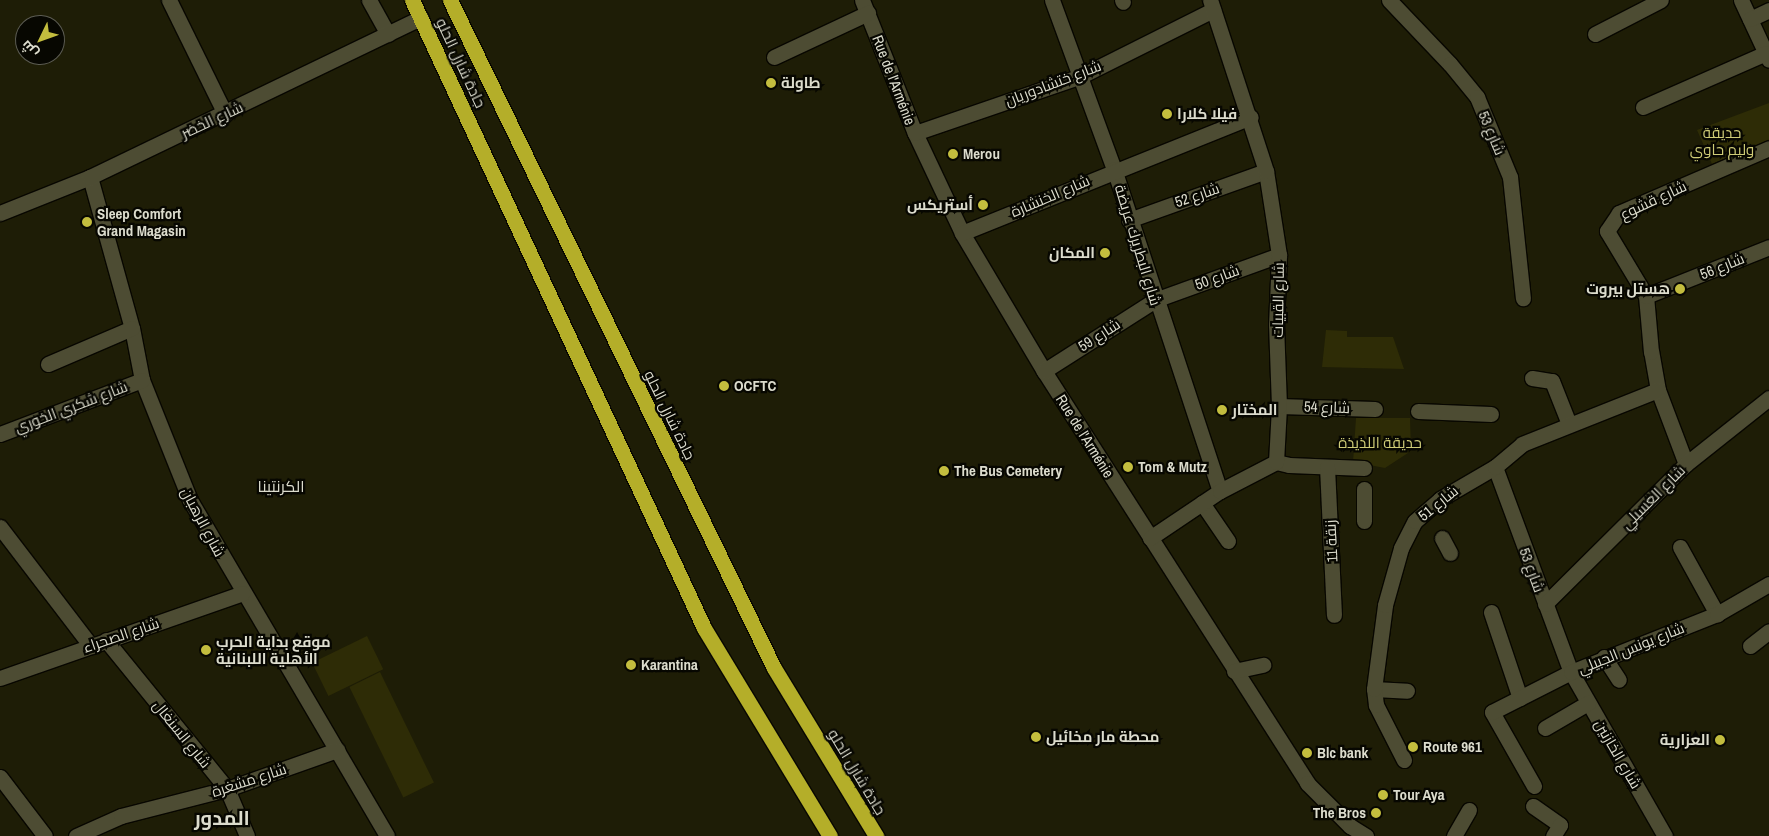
<!DOCTYPE html>
<meta charset="utf-8">
<style>
body{margin:0}
#map{position:relative;width:1769px;height:836px;overflow:hidden;background:#1e1d06;font-family:"Archivo Narrow",Cairo,sans-serif}
div>[style]{position:absolute}
[style*='--x']{left:calc(var(--x)*1px);top:calc(var(--y)*1px);width:calc(var(--w)*1px);rotate:calc(var(--a)*1deg)}
.green>*{inset:0;background:#2e2c06;transform-origin:0 0}
.roads{filter:drop-shadow(1px 0 #080700) drop-shadow(-1px 0 #080700) drop-shadow(0 1px #080700) drop-shadow(0 -1px #080700)}
.minor>*{height:15px;margin:-7.5px;padding:0 7.5px;transform-origin:7.5px;border-radius:7.5px;background:#4d4c33}
.highway>*{height:15px;margin:-7.5px;padding:0 7.5px;transform-origin:7.5px;border-radius:7.5px;background:#b4ae29}
.dots>*{width:14px;height:14px;translate:-50% -50%;box-sizing:border-box;border:2px solid #070701;border-radius:50%}
span{translate:-50% -50%;white-space:nowrap;text-align:center;line-height:1.15;-webkit-text-stroke:4.5px #070701;paint-order:stroke}
.street-label{font-size:15px;color:#dcdccd}
.poi-label{font-size:15px;color:#dcdccd;font-weight:700}
.left{translate:0 -50%;text-align:left}
.right{translate:-100% -50%;text-align:right}
.park-label{font-size:15px;color:#cfcc77}
.neighbourhood-label{font-size:16px;color:#dcdccd}
.district-label{font-size:20px;color:#dcdccd;font-weight:700}
.north{position:absolute;left:15px;top:15px;width:50px;height:50px;box-sizing:border-box;background:#070701;border:1px solid #5c5c53;border-radius:50%;rotate:228deg;font-size:14px;font-weight:700;line-height:20px;text-align:center;color:#dcdccd}
.north::after{content:'';display:block;margin:auto;width:18px;height:22px;background:#c3bd3e;clip-path:polygon(50% 0,100% 100%,50% 72%,0 100%)}
</style>
<div id="map">
<div class="green">
<div style="clip-path:polygon(1769px 103px,1769px 141px,1712px 164px,1697px 130px)"></div>
<div style="clip-path:polygon(1326px 330px,1347px 331px,1347px 337px,1393px 337px,1404px 369px,1322px 367px)"></div>
<div style="clip-path:polygon(1356px 418px,1410px 418px,1411px 451px,1385px 468px,1353px 462px)"></div>
<div style="left:367px;top:636px;width:37px;height:61px;rotate:64deg"></div>
<div style="left:380px;top:672px;width:123px;height:34px;rotate:64deg"></div>
</div>
<div class="roads">
<div class="minor">
<div style="--x:169;--y:0;--w:127;--a:63.8"></div>
<div style="--x:369;--y:0;--w:39;--a:61"></div>
<div style="--x:862;--y:0;--w:143;--a:68.3"></div>
<div style="--x:915;--y:133;--w:110;--a:64.8"></div>
<div style="--x:962;--y:233;--w:161;--a:59.3"></div>
<div style="--x:1044;--y:371;--w:489;--a:57.4"></div>
<div style="--x:1307;--y:783;--w:61;--a:45"></div>
<div style="--x:1350;--y:826;--w:19;--a:32"></div>
<div style="--x:1052;--y:0;--w:180;--a:69.9"></div>
<div style="--x:1114;--y:169;--w:339;--a:71.8"></div>
<div style="--x:1122;--y:0;--w:2;--a:63"></div>
<div style="--x:1389;--y:0;--w:88;--a:46.4"></div>
<div style="--x:1450;--y:64;--w:43;--a:50.7"></div>
<div style="--x:1477;--y:97;--w:87;--a:67.6"></div>
<div style="--x:1510;--y:177;--w:122;--a:83.9"></div>
<div style="--x:1741;--y:0;--w:66;--a:65"></div>
<div style="--x:1750;--y:19;--w:21;--a:-25"></div>
<div style="--x:1595;--y:34;--w:74;--a:-27.3"></div>
<div style="--x:774;--y:57;--w:104;--a:-25.1"></div>
<div style="--x:1643;--y:107;--w:134;--a:-23.7"></div>
<div style="--x:915;--y:133;--w:173;--a:-18.9"></div>
<div style="--x:1079;--y:77;--w:150;--a:-26.6"></div>
<div style="--x:90;--y:177;--w:157;--a:74.5"></div>
<div style="--x:132;--y:328;--w:53;--a:79.1"></div>
<div style="--x:142;--y:380;--w:129;--a:68.2"></div>
<div style="--x:190;--y:500;--w:389;--a:59.6"></div>
<div style="--x:0;--y:213;--w:97;--a:-21.8"></div>
<div style="--x:90;--y:177;--w:367;--a:-25.7"></div>
<div style="--x:1129;--y:220;--w:145;--a:-19.7"></div>
<div style="--x:962;--y:233;--w:311;--a:-21.9"></div>
<div style="--x:1646;--y:296;--w:132;--a:-21.7"></div>
<div style="--x:48;--y:364;--w:91;--a:-23.2"></div>
<div style="--x:1044;--y:371;--w:132;--a:-32.6"></div>
<div style="--x:1155;--y:300;--w:132;--a:-19.9"></div>
<div style="--x:1532;--y:378;--w:20;--a:9"></div>
<div style="--x:1552;--y:381;--w:46;--a:68.4"></div>
<div style="--x:1279;--y:406;--w:96;--a:1.8"></div>
<div style="--x:1418;--y:411;--w:73;--a:2.4"></div>
<div style="--x:0;--y:434;--w:152;--a:-20.8"></div>
<div style="--x:1276;--y:462;--w:13;--a:13"></div>
<div style="--x:1289;--y:465;--w:75;--a:2.3"></div>
<div style="--x:1686;--y:464;--w:79;--a:-110.7"></div>
<div style="--x:1658;--y:390;--w:39;--a:-100"></div>
<div style="--x:1651;--y:352;--w:56;--a:-95.1"></div>
<div style="--x:1646;--y:296;--w:76;--a:-121"></div>
<div style="--x:1607;--y:231;--w:22;--a:-56"></div>
<div style="--x:1619;--y:213;--w:163;--a:-23.4"></div>
<div style="--x:1327;--y:467;--w:148;--a:87.3"></div>
<div style="--x:1495;--y:467;--w:219;--a:69.7"></div>
<div style="--x:1571;--y:672;--w:189;--a:60.2"></div>
<div style="--x:1364;--y:489;--w:32;--a:90"></div>
<div style="--x:1202;--y:503;--w:46;--a:55.6"></div>
<div style="--x:0;--y:527;--w:150;--a:52.6"></div>
<div style="--x:1150;--y:538;--w:84;--a:-33.9"></div>
<div style="--x:1220;--y:491;--w:63;--a:-27.4"></div>
<div style="--x:1276;--y:462;--w:56;--a:-86.9"></div>
<div style="--x:1279;--y:406;--w:81;--a:-92.1"></div>
<div style="--x:1276;--y:325;--w:70;--a:-87.5"></div>
<div style="--x:1279;--y:255;--w:85;--a:-98.8"></div>
<div style="--x:1266;--y:171;--w:180;--a:-108.1"></div>
<div style="--x:1442;--y:538;--w:17;--a:62"></div>
<div style="--x:1680;--y:547;--w:77;--a:61.1"></div>
<div style="--x:1545;--y:604;--w:199;--a:-44.8"></div>
<div style="--x:1686;--y:464;--w:106;--a:-38.5"></div>
<div style="--x:1491;--y:612;--w:91;--a:71.4"></div>
<div style="--x:106;--y:640;--w:192;--a:50.9"></div>
<div style="--x:227;--y:789;--w:51;--a:66.9"></div>
<div style="--x:1750;--y:646;--w:24;--a:-38"></div>
<div style="--x:1604;--y:657;--w:27;--a:57"></div>
<div style="--x:1234;--y:671;--w:30;--a:-12"></div>
<div style="--x:0;--y:678;--w:257;--a:-19.3"></div>
<div style="--x:1374;--y:689;--w:33;--a:3"></div>
<div style="--x:1545;--y:728;--w:50;--a:-30.2"></div>
<div style="--x:1404;--y:760;--w:62;--a:-117"></div>
<div style="--x:1376;--y:705;--w:16;--a:-97"></div>
<div style="--x:1374;--y:689;--w:85;--a:-82.5"></div>
<div style="--x:1385;--y:605;--w:59;--a:-74.3"></div>
<div style="--x:1401;--y:548;--w:30;--a:-63"></div>
<div style="--x:1415;--y:521;--w:33;--a:-41"></div>
<div style="--x:1440;--y:499;--w:64;--a:-30.2"></div>
<div style="--x:1495;--y:467;--w:35;--a:-40"></div>
<div style="--x:1522;--y:444;--w:146;--a:-21.7"></div>
<div style="--x:0;--y:777;--w:74;--a:52.7"></div>
<div style="--x:1534;--y:786;--w:85;--a:-119.6"></div>
<div style="--x:1492;--y:712;--w:89;--a:-26.9"></div>
<div style="--x:1571;--y:672;--w:157;--a:-21.7"></div>
<div style="--x:1717;--y:614;--w:60;--a:-30"></div>
<div style="--x:1533;--y:806;--w:33;--a:35"></div>
<div style="--x:1560;--y:825;--w:13;--a:122"></div>
<div style="--x:76;--y:836;--w:49;--a:-24"></div>
<div style="--x:121;--y:816;--w:109;--a:-14.3"></div>
<div style="--x:227;--y:789;--w:117;--a:-19.5"></div>
<div style="--x:1454;--y:836;--w:30;--a:-60"></div>
</div>
<div class="highway">
<div style="--x:412;--y:0;--w:693;--a:65.06"></div>
<div style="--x:704;--y:628;--w:243;--a:58.8"></div>
<div style="--x:450;--y:0;--w:742;--a:64.13"></div>
<div style="--x:774;--y:668;--w:197;--a:58.7"></div>
</div>
</div>
<div class="dots">
<div style="left:771px;top:83px;background:#c3bd3e"></div>
<div style="left:1167px;top:114px;background:#c3bd3e"></div>
<div style="left:953px;top:154px;background:#c3bd3e"></div>
<div style="left:983px;top:205px;background:#c3bd3e"></div>
<div style="left:87px;top:222px;background:#c3bd3e"></div>
<div style="left:1105px;top:253px;background:#c3bd3e"></div>
<div style="left:1680px;top:289px;background:#c3bd3e"></div>
<div style="left:724px;top:386px;background:#c3bd3e"></div>
<div style="left:1222px;top:410px;background:#c3bd3e"></div>
<div style="left:1128px;top:467px;background:#c3bd3e"></div>
<div style="left:944px;top:471px;background:#c3bd3e"></div>
<div style="left:206px;top:650px;background:#c3bd3e"></div>
<div style="left:631px;top:665px;background:#c3bd3e"></div>
<div style="left:1036px;top:737px;background:#c3bd3e"></div>
<div style="left:1720px;top:740px;background:#c3bd3e"></div>
<div style="left:1413px;top:747px;background:#c3bd3e"></div>
<div style="left:1307px;top:753px;background:#c3bd3e"></div>
<div style="left:1383px;top:795px;background:#c3bd3e"></div>
<div style="left:1376px;top:813px;background:#c3bd3e"></div>
</div>
<div class="street-label">
<span style="left:461px;top:63px;rotate:65deg">جادة شارل الحلو</span>
<span style="left:894px;top:80px;rotate:69deg">Rue de l'Arménie</span>
<span style="left:1053px;top:83px;rotate:-21deg">شارع ختشادوريان</span>
<span style="left:212px;top:120px;rotate:-25deg">شارع الخضر</span>
<span style="left:1492px;top:133px;rotate:67deg">شارع 53</span>
<span style="left:1197px;top:195px;rotate:-19deg">شارع 52</span>
<span style="left:1050px;top:196px;rotate:-23deg">شارع الخنشارة</span>
<span style="left:1653px;top:200px;rotate:-25deg">شارع قشوع</span>
<span style="left:1138px;top:245px;rotate:73deg">شارع البطريرك عريضة</span>
<span style="left:1722px;top:266px;rotate:-22deg">شارع 56</span>
<span style="left:1217px;top:277px;rotate:-20deg">شارع 50</span>
<span style="left:1278px;top:300px;rotate:-89deg">شارع القبيات</span>
<span style="left:1099px;top:335px;rotate:-33deg">شارع 59</span>
<span style="left:71px;top:407px;rotate:-21deg">شارع شكري الخوري</span>
<span style="left:1327px;top:407px;rotate:2deg">شارع 54</span>
<span style="left:670px;top:415px;rotate:64deg">جادة شارل الحلو</span>
<span style="left:1085px;top:436px;rotate:58deg">Rue de l'Arménie</span>
<span style="left:1653px;top:497px;rotate:-45deg">شارع العسيلي</span>
<span style="left:1438px;top:503px;rotate:-39deg">شارع 51</span>
<span style="left:203px;top:522px;rotate:62deg">شارع الرهبان</span>
<span style="left:1331px;top:541px;rotate:-93deg">زنقة 11</span>
<span style="left:1532px;top:570px;rotate:70deg">شارع 53</span>
<span style="left:121px;top:635px;rotate:-19deg">شارع الصحراء</span>
<span style="left:1631px;top:648px;rotate:-22deg">شارع يونس الجبيلي</span>
<span style="left:182px;top:734px;rotate:51deg">شارع السنغال</span>
<span style="left:1618px;top:754px;rotate:60deg">شارع الخازنين</span>
<span style="left:857px;top:772px;rotate:59deg">جادة شارل الحلو</span>
<span style="left:249px;top:780px;rotate:-18deg">شارع مشغرة</span>
</div>
<div class="poi-label">
<span class="left" style="left:781px;top:83px">طاولة</span>
<span class="left" style="left:1177px;top:114px">فيلا كلارا</span>
<span class="left" style="left:963px;top:154px">Merou</span>
<span class="right" style="left:973px;top:205px">أستريكس</span>
<span class="left" style="left:97px;top:222px">Sleep Comfort<br>Grand Magasin</span>
<span class="right" style="left:1095px;top:253px">المكان</span>
<span class="right" style="left:1670px;top:289px">هستل بيروت</span>
<span class="left" style="left:734px;top:386px">OCFTC</span>
<span class="left" style="left:1232px;top:410px">المختار</span>
<span class="left" style="left:1138px;top:467px">Tom &amp; Mutz</span>
<span class="left" style="left:954px;top:471px">The Bus Cemetery</span>
<span class="left" style="left:216px;top:650px">موقع بداية الحرب<br>الأهلية اللبنانية</span>
<span class="left" style="left:641px;top:665px">Karantina</span>
<span class="left" style="left:1046px;top:737px">محطة مار مخائيل</span>
<span class="right" style="left:1710px;top:740px">العزارية</span>
<span class="left" style="left:1423px;top:747px">Route 961</span>
<span class="left" style="left:1317px;top:753px">Blc bank</span>
<span class="left" style="left:1393px;top:795px">Tour Aya</span>
<span class="right" style="left:1366px;top:813px">The Bros</span>
</div>
<div class="park-label">
<span style="left:1722px;top:141px">حديقة<br>وليم حاوي</span>
<span style="left:1380px;top:443px">حديقة اللذيذة</span>
</div>
<div class="neighbourhood-label">
<span style="left:281px;top:486px">الكرنتينا</span>
</div>
<div class="district-label">
<span style="left:222px;top:817px">المدور</span>
</div>
<div class="north">ش</div>
</div>
